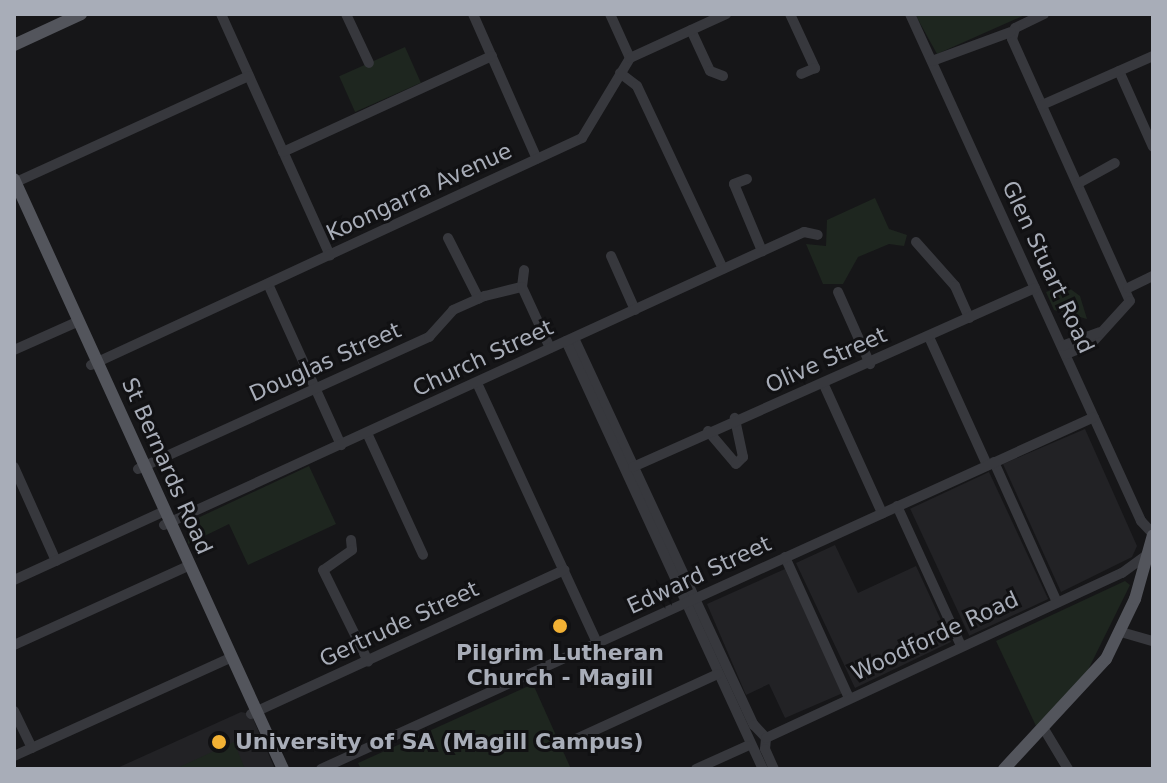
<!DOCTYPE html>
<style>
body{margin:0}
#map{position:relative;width:1167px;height:783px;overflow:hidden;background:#161618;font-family:"DejaVu Sans",sans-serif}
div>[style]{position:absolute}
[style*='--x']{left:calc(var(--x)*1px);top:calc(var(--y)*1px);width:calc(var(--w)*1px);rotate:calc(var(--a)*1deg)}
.built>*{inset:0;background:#222225;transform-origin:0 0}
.green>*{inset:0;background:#1e261f;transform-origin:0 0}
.minor>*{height:10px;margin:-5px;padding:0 5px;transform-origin:5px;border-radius:5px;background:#37383d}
.major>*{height:12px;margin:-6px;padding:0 6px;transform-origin:6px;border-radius:6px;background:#53555c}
.dots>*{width:22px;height:22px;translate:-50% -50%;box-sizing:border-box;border:4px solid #111113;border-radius:50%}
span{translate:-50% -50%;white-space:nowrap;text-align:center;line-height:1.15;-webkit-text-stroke:6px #111113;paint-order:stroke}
.street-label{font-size:22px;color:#a8adb8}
.poi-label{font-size:22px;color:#a8adb8;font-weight:700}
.left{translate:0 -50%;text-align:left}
.frame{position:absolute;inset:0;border:16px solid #a8adb8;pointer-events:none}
</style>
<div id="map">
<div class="built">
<div style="clip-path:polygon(1085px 429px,1137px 546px,1132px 557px,1061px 592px,1003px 464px)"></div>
<div style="left:989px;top:472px;width:140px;height:87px;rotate:65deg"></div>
<div style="clip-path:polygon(835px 545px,858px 593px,916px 566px,951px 642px,855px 688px,796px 563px)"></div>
<div style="clip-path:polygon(785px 569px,843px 693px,785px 718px,769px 684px,746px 695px,707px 604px)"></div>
<div style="clip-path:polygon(241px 712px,251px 714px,275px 769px,115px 769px)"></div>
</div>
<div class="green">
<div style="clip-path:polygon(915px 14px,1027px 14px,937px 54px)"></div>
<div style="left:405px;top:47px;width:39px;height:72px;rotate:66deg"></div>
<div style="clip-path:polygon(875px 198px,889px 229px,907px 235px,904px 246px,889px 244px,858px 257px,843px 284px,823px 284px,806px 244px,826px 246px,827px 220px)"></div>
<div style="clip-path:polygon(1065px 285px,1080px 296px,1087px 319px,1054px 310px,1046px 292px)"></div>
<div style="clip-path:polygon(309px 466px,336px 524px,248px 565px,229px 524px,188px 544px,187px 523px)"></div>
<div style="clip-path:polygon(1125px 581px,1130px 585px,1088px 670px,1036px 726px,996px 641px)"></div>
<div style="clip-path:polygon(533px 684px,571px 769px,361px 769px,358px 763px)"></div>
<div style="clip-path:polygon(234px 742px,245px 769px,175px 769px)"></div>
</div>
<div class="minor">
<div style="--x:221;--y:14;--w:265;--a:65.7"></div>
<div style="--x:346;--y:14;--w:54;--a:64.9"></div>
<div style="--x:473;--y:14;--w:158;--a:66.2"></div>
<div style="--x:610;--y:14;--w:48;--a:65.6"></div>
<div style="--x:790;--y:14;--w:60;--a:65.2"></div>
<div style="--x:815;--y:68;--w:15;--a:157"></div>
<div style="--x:910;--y:14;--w:557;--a:65.5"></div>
<div style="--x:1141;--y:521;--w:18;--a:47"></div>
<div style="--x:1044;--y:14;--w:32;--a:154"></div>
<div style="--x:1015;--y:28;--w:11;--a:105"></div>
<div style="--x:1012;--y:39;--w:287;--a:65.8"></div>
<div style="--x:1130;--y:301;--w:58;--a:132.2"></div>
<div style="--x:1091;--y:344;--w:27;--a:158"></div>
<div style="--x:691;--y:30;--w:45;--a:65.1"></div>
<div style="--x:710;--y:71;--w:14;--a:21"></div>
<div style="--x:932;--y:61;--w:84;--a:-20.2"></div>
<div style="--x:1119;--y:71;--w:83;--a:65.9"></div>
<div style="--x:620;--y:73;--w:21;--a:37"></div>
<div style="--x:637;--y:86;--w:202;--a:64.8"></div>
<div style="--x:1042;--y:105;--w:121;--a:-23.8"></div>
<div style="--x:283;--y:152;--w:230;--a:-24.7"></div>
<div style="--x:747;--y:179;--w:14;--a:159"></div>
<div style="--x:734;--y:184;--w:73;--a:67.3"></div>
<div style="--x:14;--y:183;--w:258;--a:-24.5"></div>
<div style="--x:1079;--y:183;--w:41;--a:-29.1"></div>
<div style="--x:448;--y:238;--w:68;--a:63.1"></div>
<div style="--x:916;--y:242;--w:59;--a:48.4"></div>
<div style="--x:955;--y:286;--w:35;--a:66"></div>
<div style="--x:611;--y:256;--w:59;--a:66"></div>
<div style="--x:268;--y:284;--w:177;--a:65.6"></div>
<div style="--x:522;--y:287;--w:17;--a:-83"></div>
<div style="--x:1128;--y:288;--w:28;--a:-26"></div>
<div style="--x:838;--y:292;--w:79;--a:66"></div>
<div style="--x:929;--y:337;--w:141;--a:65.6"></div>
<div style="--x:574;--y:338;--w:427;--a:65.1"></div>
<div style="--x:754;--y:725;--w:18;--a:47"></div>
<div style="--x:766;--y:738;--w:11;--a:95"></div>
<div style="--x:566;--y:341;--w:471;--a:65.3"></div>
<div style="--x:1062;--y:346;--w:40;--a:-20.2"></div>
<div style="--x:14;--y:350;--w:71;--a:-24"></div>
<div style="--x:91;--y:365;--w:541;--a:-24.81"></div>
<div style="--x:582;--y:138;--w:93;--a:-59"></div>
<div style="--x:630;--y:58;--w:106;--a:-24.6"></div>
<div style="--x:477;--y:383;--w:286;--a:65.2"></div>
<div style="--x:824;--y:385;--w:141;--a:65.6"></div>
<div style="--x:708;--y:431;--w:43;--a:49.7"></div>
<div style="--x:736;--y:464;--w:10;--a:-45"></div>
<div style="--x:743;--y:457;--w:40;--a:-102"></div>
<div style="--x:367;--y:433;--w:134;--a:65.3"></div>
<div style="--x:994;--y:462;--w:154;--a:65.8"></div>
<div style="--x:14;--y:467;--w:103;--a:65.9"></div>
<div style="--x:633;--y:467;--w:440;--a:-24"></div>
<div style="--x:138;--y:469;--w:320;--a:-24.4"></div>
<div style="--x:429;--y:337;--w:36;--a:-48"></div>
<div style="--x:453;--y:310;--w:35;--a:-24"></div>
<div style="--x:485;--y:296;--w:38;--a:-14"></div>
<div style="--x:522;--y:287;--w:67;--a:65.3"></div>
<div style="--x:897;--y:506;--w:154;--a:65.4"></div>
<div style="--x:164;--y:525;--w:704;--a:-24.6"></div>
<div style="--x:804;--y:232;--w:14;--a:12"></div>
<div style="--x:351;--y:540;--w:10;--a:84"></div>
<div style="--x:352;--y:550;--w:35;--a:145"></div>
<div style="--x:323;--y:570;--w:102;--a:63.7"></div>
<div style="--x:785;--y:557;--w:155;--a:65.6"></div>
<div style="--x:14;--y:580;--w:166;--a:-24.6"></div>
<div style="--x:1121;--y:632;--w:33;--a:16"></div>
<div style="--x:14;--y:645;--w:193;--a:-24.4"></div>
<div style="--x:14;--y:711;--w:41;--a:64.1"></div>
<div style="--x:251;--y:714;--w:345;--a:-24.7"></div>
<div style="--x:1044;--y:729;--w:47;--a:59"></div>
<div style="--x:766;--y:738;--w:392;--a:-24.9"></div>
<div style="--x:1122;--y:573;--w:31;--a:-36"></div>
<div style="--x:565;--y:744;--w:168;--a:-24.6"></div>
<div style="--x:765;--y:749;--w:22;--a:66"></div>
<div style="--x:14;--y:756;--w:239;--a:-24.4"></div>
<div style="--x:321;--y:769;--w:849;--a:-24.48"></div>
<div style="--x:696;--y:769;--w:56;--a:-24.3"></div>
</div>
<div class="major">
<div style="--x:14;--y:45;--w:74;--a:-24.8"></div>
<div style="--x:14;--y:179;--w:648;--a:65.49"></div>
<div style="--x:1004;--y:769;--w:150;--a:-47.2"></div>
<div style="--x:1106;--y:659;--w:67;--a:-64.2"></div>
<div style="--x:1135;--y:599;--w:66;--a:-74.3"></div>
</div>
<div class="dots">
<div style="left:560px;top:626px;background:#f2b134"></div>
<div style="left:219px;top:742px;background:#f2b134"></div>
</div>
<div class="street-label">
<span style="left:419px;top:192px;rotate:-25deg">Koongarra Avenue</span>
<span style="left:1048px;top:267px;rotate:65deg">Glen Stuart Road</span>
<span style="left:483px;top:358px;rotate:-25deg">Church Street</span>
<span style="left:826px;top:360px;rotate:-24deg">Olive Street</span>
<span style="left:325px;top:362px;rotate:-24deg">Douglas Street</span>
<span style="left:167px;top:466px;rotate:66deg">St Bernards Road</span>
<span style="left:699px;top:575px;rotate:-25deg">Edward Street</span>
<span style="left:399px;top:624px;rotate:-25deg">Gertrude Street</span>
<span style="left:935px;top:636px;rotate:-25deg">Woodforde Road</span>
</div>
<div class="poi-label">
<span style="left:560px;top:665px">Pilgrim Lutheran<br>Church - Magill</span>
<span class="left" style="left:235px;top:742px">University of SA (Magill Campus)</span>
</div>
<div class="frame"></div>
</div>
